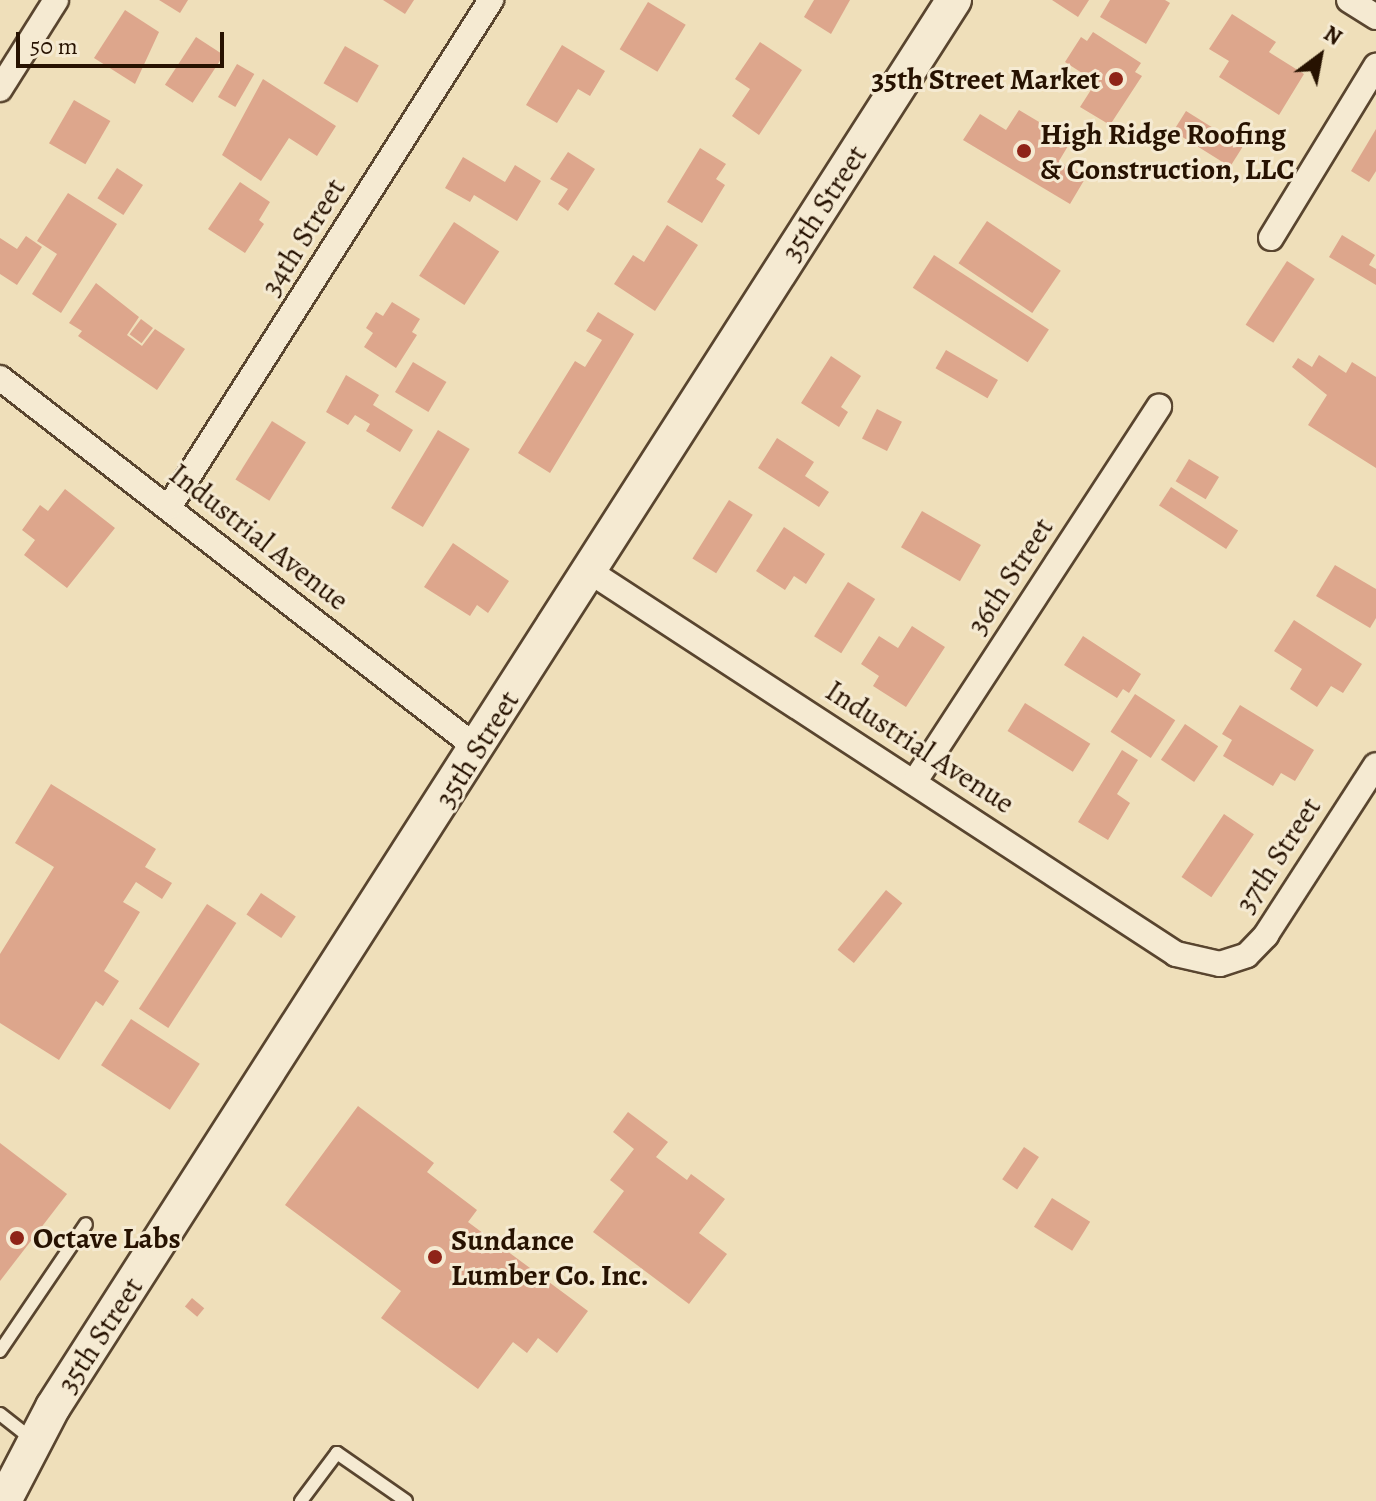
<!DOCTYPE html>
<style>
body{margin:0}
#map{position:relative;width:1376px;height:1501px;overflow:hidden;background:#efdfba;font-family:Alegreya,serif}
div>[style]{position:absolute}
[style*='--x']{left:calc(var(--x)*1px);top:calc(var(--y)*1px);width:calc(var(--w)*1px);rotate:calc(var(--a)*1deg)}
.building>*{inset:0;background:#dda68c;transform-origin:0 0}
.roads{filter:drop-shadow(2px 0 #59452f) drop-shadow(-2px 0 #59452f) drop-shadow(0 2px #59452f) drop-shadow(0 -2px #59452f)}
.lane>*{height:12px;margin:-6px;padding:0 6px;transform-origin:6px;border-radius:6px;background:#f5ead2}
.street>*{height:24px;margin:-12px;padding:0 12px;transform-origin:12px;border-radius:12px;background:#f5ead2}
.secondary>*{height:34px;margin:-17px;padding:0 17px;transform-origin:17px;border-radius:17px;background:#f5ead2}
.dots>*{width:22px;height:22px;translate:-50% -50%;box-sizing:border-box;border:4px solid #f5ead2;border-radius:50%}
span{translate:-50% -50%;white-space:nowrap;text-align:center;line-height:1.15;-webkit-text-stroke:6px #f5ead2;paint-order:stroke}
.poi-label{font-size:30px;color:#271201;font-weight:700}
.right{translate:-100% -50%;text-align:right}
.left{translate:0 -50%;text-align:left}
.street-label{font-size:30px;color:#271201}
.north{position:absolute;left:1280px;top:16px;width:80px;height:80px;-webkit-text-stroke:6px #f5ead2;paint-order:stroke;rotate:32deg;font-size:22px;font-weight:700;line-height:32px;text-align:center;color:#271201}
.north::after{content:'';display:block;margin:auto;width:28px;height:36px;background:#271201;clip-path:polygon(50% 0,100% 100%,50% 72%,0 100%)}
.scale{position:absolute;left:16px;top:32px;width:208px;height:36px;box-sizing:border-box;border:4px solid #271201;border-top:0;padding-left:10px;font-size:24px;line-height:28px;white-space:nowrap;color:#271201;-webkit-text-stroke:6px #f5ead2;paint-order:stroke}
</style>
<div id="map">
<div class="building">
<div style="clip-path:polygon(159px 0,188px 0,180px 13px)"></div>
<div style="clip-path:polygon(383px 0,414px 0,405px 14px)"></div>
<div style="clip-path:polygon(814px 0,850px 0,831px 34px,804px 17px)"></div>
<div style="clip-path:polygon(1052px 0,1089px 0,1078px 17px)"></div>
<div style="clip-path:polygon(1110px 0,1165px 0,1170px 3px,1146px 44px,1100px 17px)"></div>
<div style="left:648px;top:2px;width:44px;height:55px;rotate:31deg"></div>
<div style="clip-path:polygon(125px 10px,159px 32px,135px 84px,94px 58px)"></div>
<div style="clip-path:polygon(1232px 14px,1276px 42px,1269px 52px,1304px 74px,1279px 115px,1219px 77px,1229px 61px,1209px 49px)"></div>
<div style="clip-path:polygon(1093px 32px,1141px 63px,1135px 72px,1142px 76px,1110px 125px,1080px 107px,1096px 82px,1065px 62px,1081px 37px,1087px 41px)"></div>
<div style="left:196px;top:37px;width:33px;height:57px;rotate:33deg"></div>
<div style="clip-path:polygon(760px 42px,802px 70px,759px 135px,732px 116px,750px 89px,735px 79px)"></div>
<div style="clip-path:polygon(562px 45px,605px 71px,590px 96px,578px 89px,557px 123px,526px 105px)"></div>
<div style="left:345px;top:46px;width:39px;height:43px;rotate:30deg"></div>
<div style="left:237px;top:64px;width:20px;height:38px;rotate:30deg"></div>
<div style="clip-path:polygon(263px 79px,336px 126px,317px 156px,289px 138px,261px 181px,222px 155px)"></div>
<div style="left:74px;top:100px;width:42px;height:50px;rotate:30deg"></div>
<div style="clip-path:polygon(1019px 110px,1071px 141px,1059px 161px,1086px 177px,1070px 204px,963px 140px,980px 114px,1006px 130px)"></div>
<div style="left:1186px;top:111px;width:67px;height:24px;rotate:32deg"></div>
<div style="clip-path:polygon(1376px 129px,1376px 171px,1369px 182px,1351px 171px)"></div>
<div style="clip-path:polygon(700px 148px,726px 164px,716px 179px,725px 185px,702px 223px,667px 202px)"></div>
<div style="clip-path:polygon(568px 152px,595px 169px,568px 211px,558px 204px,568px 189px,550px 179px)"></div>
<div style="clip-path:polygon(463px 157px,505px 182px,515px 165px,541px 181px,517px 221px,474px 195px,470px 202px,445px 188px)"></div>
<div style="left:117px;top:168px;width:31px;height:36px;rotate:33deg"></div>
<div style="clip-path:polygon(240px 182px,270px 202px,259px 220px,264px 224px,245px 253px,208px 229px)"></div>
<div style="clip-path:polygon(68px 193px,117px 224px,61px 313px,32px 294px,57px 254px,37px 241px)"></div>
<div style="left:987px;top:221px;width:89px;height:51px;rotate:34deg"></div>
<div style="left:454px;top:222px;width:54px;height:64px;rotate:33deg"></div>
<div style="clip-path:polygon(667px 225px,698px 245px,655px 311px,614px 284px,633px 255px,644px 262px)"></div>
<div style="clip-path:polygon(1342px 235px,1375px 255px,1369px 265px,1376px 269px,1376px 285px,1329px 257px)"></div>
<div style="clip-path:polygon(26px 236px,42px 247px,17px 285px,0 274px,0 238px,17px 249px)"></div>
<div style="left:934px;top:255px;width:137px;height:39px;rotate:33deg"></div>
<div style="left:1287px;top:261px;width:33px;height:76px;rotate:33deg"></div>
<div style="clip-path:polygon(96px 283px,139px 317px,127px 335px,142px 346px,155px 329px,185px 349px,157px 390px,78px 336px,82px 331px,69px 323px)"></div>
<div style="clip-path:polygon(392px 302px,420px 319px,412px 332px,417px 335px,396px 368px,364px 347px,373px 333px,366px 328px,376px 312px,383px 316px)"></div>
<div style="clip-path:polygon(598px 312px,634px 334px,550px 473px,518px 453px,575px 361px,585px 367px,602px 340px,586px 331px)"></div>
<div style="left:141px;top:319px;width:15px;height:19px;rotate:37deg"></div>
<div style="left:946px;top:350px;width:60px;height:21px;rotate:30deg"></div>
<div style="clip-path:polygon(1319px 355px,1346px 373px,1352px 362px,1376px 377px,1376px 468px,1308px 425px,1327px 395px,1292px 367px,1298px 358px,1312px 367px)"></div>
<div style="clip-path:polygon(831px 356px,861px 376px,841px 407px,848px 412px,839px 427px,801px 403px)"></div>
<div style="left:413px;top:362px;width:39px;height:35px;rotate:31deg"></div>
<div style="clip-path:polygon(346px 375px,379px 395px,373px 405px,413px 430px,400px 452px,366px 431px,370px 424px,355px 415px,348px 425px,326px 412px)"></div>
<div style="left:877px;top:409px;width:28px;height:33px;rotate:27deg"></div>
<div style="left:272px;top:421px;width:40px;height:69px;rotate:32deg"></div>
<div style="left:438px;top:430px;width:37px;height:91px;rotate:31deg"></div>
<div style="clip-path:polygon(777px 438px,814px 462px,805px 476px,829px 492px,819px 507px,758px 468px)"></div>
<div style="left:1189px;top:459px;width:35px;height:26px;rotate:31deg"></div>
<div style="left:1171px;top:487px;width:80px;height:22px;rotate:33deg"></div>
<div style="clip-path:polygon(65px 489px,115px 528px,67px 588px,24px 555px,35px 540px,22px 530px,40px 505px,48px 511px)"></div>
<div style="left:729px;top:500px;width:28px;height:69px;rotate:32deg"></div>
<div style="left:922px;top:511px;width:68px;height:42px;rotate:30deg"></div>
<div style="clip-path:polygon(784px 527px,825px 554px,806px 584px,794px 576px,785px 590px,756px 571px)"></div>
<div style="clip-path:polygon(453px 543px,509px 581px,488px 613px,477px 605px,470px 616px,424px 587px)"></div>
<div style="clip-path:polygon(1335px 565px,1376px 589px,1376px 618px,1370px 628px,1316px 596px)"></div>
<div style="left:848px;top:582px;width:32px;height:64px;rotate:32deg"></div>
<div style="clip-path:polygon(1294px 620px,1362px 664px,1343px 693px,1331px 686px,1317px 707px,1290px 689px,1302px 669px,1274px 651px)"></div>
<div style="clip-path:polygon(912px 626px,945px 647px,906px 707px,873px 686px,879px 676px,861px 664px,879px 636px,898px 648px)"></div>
<div style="clip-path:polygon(1083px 636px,1141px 674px,1129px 693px,1123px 689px,1117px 698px,1064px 665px)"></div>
<div style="left:1135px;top:694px;width:48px;height:45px;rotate:33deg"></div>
<div style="left:1025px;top:703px;width:77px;height:33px;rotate:32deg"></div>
<div style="clip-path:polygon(1240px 705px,1314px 750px,1295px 781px,1281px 773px,1273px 786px,1223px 756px,1232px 740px,1222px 734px)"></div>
<div style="left:1185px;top:724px;width:40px;height:43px;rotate:34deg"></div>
<div style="clip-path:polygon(1122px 750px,1138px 760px,1117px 794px,1130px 803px,1108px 840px,1078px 822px)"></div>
<div style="clip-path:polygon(51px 784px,156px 849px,145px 867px,172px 883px,162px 899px,136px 882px,123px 902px,140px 912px,104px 971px,119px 981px,103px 1006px,96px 1001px,59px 1060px,0 1023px,0 954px,54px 867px,15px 843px)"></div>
<div style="left:1224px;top:814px;width:36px;height:76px;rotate:34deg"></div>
<div style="left:886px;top:890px;width:21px;height:77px;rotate:39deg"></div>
<div style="left:261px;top:893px;width:42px;height:26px;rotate:34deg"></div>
<div style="left:207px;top:904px;width:35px;height:125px;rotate:33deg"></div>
<div style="left:131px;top:1019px;width:82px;height:55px;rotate:33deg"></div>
<div style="clip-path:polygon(358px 1106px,434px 1163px,427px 1172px,477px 1210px,468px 1222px,588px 1311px,557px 1353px,538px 1338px,527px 1353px,513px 1342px,478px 1389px,381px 1318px,401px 1291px,285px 1205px)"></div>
<div style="clip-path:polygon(628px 1112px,668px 1142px,656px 1157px,687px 1180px,691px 1174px,725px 1199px,699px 1233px,727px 1254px,689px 1304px,593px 1232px,624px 1191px,610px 1180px,634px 1149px,613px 1132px)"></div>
<div style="clip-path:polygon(0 1143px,67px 1194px,0 1281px)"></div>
<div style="left:1024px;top:1147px;width:18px;height:39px;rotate:34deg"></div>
<div style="left:1052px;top:1198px;width:45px;height:34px;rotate:32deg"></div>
<div style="left:192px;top:1298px;width:16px;height:11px;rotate:40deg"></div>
</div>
<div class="roads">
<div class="lane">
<div style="--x:0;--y:1351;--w:153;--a:-55.9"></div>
<div style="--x:0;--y:1414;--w:42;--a:38.2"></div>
<div style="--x:301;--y:1501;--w:60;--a:-53.1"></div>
<div style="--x:337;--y:1453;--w:84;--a:34.8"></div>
</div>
<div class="street">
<div style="--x:1349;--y:0;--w:32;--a:32"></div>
<div style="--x:0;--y:89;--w:105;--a:-57.8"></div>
<div style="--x:1271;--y:238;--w:202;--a:-58.6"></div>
<div style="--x:0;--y:378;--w:604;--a:37.8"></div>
<div style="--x:169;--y:507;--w:601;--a:-57.58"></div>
<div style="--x:589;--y:571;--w:701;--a:33.12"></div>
<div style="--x:1176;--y:954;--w:45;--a:12.8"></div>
<div style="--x:1220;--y:964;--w:28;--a:-18"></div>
<div style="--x:1247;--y:955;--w:28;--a:-46"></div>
<div style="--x:1266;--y:935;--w:202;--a:-57.1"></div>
<div style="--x:915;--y:781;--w:447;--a:-56.9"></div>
</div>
<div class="secondary">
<div style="--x:4;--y:1501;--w:106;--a:-62.5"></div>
<div style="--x:53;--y:1407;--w:1671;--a:-57.37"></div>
</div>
</div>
<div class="dots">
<div style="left:1116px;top:79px;background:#8f2418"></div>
<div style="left:1024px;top:151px;background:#8f2418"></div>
<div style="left:17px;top:1238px;background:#8f2418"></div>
<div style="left:435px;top:1257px;background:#8f2418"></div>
</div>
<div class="poi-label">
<span class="right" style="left:1100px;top:79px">35th Street Market</span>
<span class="left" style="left:1040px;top:151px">High Ridge Roofing<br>&amp; Construction, LLC</span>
<span class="left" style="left:33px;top:1238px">Octave Labs</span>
<span class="left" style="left:451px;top:1257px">Sundance<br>Lumber Co. Inc.</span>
</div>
<div class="street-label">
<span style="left:824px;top:203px;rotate:-57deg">35th Street</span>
<span style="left:303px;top:237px;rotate:-58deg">34th Street</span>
<span style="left:259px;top:537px;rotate:38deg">Industrial Avenue</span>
<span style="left:1010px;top:576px;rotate:-57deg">36th Street</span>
<span style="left:920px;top:747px;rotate:33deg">Industrial Avenue</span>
<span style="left:477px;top:749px;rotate:-58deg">35th Street</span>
<span style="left:1278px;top:855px;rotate:-57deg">37th Street</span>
<span style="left:100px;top:1335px;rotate:-57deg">35th Street</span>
</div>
<div class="north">N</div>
<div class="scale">50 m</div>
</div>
